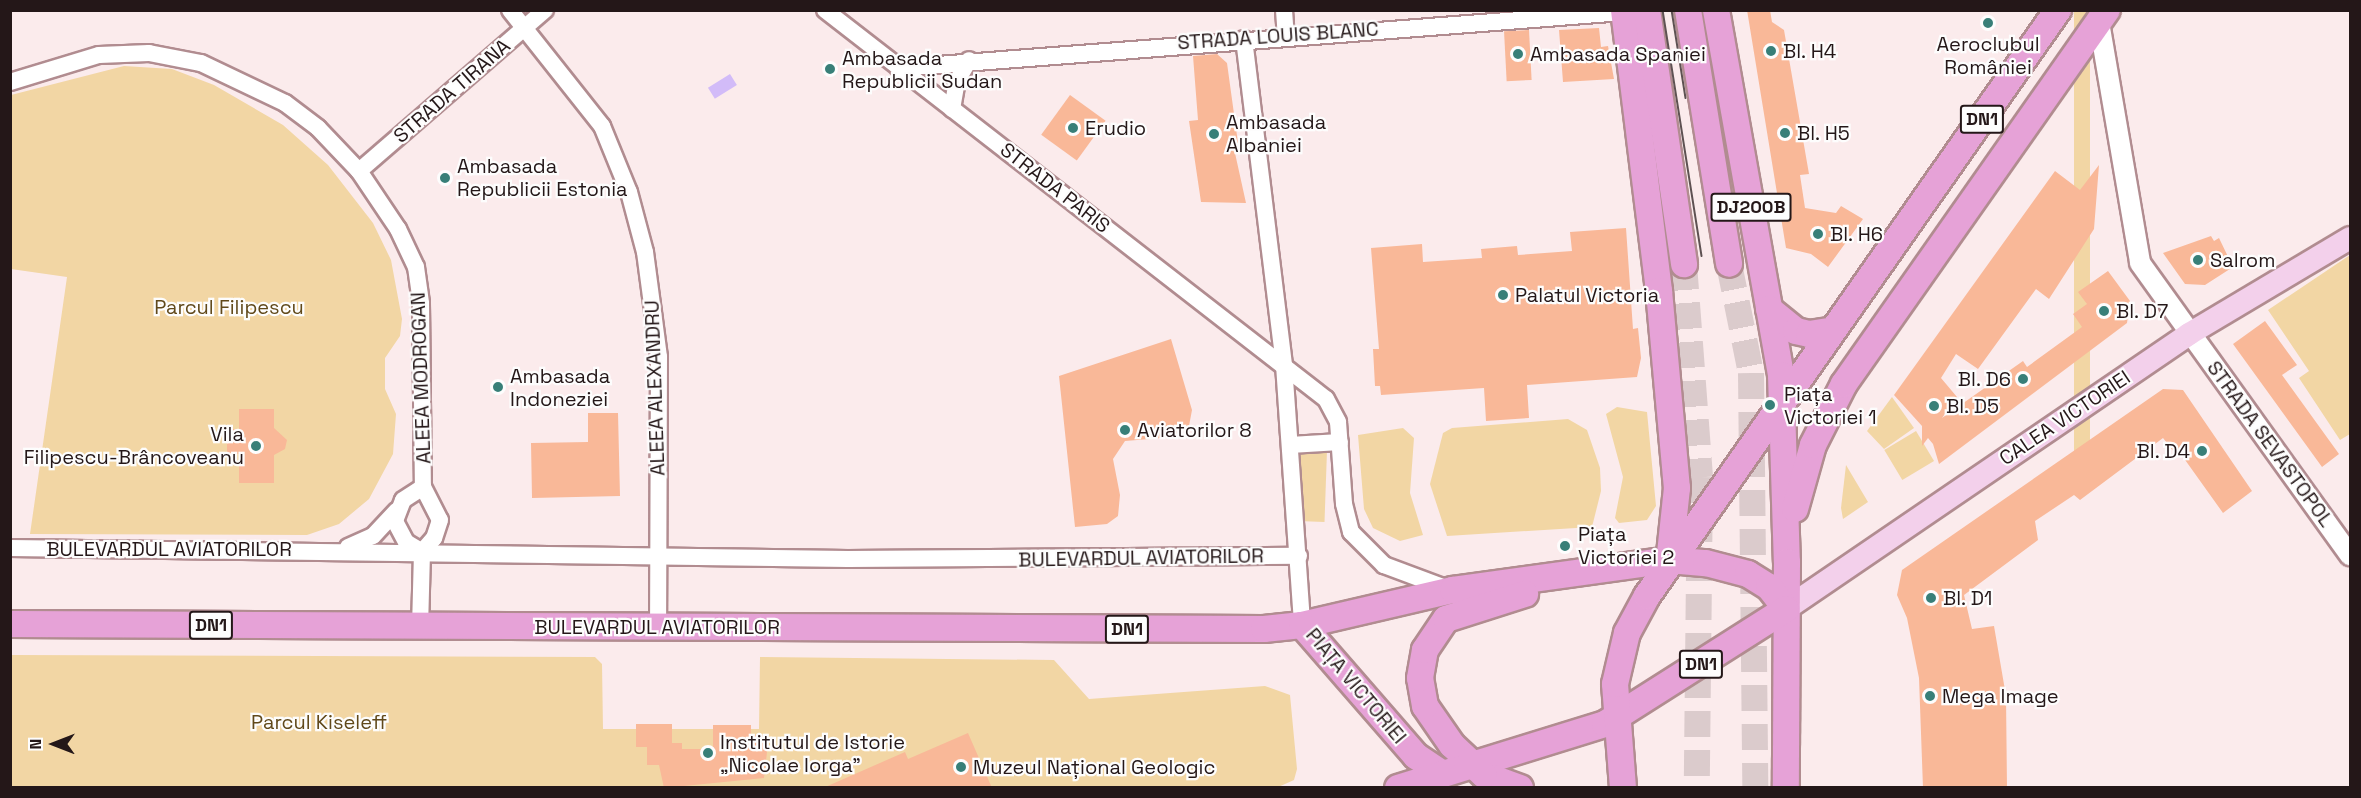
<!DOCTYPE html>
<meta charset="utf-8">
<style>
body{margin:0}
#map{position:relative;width:2361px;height:798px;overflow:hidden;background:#fbebec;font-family:"Space Grotesk",sans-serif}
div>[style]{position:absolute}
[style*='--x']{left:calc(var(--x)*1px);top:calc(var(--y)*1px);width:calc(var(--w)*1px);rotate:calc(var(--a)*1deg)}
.green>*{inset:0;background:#f2d6a4;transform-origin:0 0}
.water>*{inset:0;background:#d2bbf8;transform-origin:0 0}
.building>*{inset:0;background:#f9b898;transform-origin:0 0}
.primary-tunnel>*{height:26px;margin-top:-13px;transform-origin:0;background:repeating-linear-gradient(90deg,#dbcbcc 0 26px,transparent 0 39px)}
.roads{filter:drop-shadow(2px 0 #b18c90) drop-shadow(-2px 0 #b18c90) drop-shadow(0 2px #b18c90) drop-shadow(0 -2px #b18c90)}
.minor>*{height:16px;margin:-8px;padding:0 8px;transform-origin:8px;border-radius:8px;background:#fff}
.tertiary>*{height:20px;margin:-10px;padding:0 10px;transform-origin:10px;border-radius:10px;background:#fff}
.secondary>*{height:22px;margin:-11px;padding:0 11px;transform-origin:11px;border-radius:11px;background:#f3d0eb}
.primary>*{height:26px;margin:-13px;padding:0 13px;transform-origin:13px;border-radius:13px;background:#e6a2d7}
.tram>*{height:1.5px;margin:-0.75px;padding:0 0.75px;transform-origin:0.75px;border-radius:0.75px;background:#5e5152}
.dots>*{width:16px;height:16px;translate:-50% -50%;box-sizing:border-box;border:3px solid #fdfdfd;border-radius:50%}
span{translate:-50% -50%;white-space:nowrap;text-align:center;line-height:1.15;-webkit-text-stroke:4.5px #fdfdfd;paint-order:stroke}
.shield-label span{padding:2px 4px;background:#fdfdfd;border:2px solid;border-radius:4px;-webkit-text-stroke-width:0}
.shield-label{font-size:18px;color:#241718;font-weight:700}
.street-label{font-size:20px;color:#241718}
.poi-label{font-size:20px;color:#241718}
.left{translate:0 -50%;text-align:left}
.right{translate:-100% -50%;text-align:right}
.park-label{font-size:20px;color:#61491a}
.frame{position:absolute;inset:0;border:12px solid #241718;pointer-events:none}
.north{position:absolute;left:24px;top:714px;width:60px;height:60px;-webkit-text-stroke:4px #fdfdfd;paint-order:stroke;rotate:270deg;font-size:16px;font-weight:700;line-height:24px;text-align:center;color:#241718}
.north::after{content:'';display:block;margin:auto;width:21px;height:27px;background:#241718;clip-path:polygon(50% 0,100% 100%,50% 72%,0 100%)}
</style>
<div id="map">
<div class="green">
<div style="left:2074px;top:11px;width:16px;height:449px"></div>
<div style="clip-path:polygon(124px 66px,172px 69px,214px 85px,283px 125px,328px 165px,373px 223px,391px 260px,402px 319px,400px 336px,385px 358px,385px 389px,396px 414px,393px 454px,369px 499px,339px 524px,307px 535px,30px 534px,67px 277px,11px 269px,11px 95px)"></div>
<div style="clip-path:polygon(2350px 255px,2350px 434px,2340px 440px,2299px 378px,2309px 371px,2268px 310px)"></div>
<div style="clip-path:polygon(1892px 397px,1914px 428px,1884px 449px,1867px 431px)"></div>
<div style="clip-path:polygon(1617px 407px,1647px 412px,1656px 506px,1647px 520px,1619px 523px,1615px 518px,1623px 477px,1606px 414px)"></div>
<div style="clip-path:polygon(1568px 419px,1587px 430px,1600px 468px,1601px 491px,1592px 527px,1447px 536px,1430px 484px,1443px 433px,1452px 428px)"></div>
<div style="clip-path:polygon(1403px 428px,1414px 438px,1410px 493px,1423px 535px,1400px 541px,1373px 528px,1364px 509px,1358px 435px)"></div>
<div style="left:1916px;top:431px;width:35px;height:37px;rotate:59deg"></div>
<div style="left:1300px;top:450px;width:27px;height:71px;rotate:2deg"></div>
<div style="clip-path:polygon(1846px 465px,1868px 502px,1843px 519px,1841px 508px)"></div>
<div style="clip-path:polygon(11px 655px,595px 657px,602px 664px,603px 729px,759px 729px,760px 657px,1054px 660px,1089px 699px,1265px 686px,1290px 695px,1297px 769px,1294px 780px,1276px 788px,11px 788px)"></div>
</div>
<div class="water">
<div style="left:730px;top:74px;width:13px;height:26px;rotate:58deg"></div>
</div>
<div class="building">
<div style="clip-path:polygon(1747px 10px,1770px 10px,1772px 22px,1784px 30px,1809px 174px,1800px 175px,1805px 208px,1836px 213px,1841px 206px,1863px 219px,1828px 267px,1811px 254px,1786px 248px)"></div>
<div style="clip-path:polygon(1599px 28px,1601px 47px,1608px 46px,1614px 79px,1563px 82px,1559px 30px)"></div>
<div style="left:1529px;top:30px;width:50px;height:25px;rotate:87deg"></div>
<div style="clip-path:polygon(1217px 54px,1227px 63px,1238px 143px,1233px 144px,1246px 203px,1201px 202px,1189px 121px,1198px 120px,1193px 56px)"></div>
<div style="left:1070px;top:95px;width:44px;height:49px;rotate:36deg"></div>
<div style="clip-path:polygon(2099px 165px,2094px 229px,2049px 299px,2036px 289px,1978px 369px,1956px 354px,1941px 378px,1957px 397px,1942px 418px,2023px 361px,2027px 367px,2082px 327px,2073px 314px,2087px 304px,2078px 292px,2108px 271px,2130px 301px,2127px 323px,1939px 464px,1933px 444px,1928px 438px,1922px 446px,1922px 426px,1894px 395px,2055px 171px,2080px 190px)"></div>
<div style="clip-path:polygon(1626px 228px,1633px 329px,1638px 328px,1641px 358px,1637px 377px,1527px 385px,1529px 418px,1486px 421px,1484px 388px,1381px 395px,1380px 386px,1375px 386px,1373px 349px,1379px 349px,1371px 248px,1422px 244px,1423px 262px,1482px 258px,1481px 249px,1517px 246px,1518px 255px,1572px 251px,1570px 232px)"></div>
<div style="clip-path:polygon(2211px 236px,2214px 241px,2219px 238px,2233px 267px,2205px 285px,2185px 284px,2163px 253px)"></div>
<div style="clip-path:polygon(2265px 321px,2297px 365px,2282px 375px,2339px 454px,2322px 467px,2233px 344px)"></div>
<div style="clip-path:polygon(1171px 339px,1192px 410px,1189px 426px,1174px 437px,1125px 441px,1113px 459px,1120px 495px,1118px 516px,1107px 524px,1075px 527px,1059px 376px)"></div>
<div style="clip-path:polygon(2163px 389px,2183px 390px,2252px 491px,2223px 513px,2178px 450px,2174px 452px,2163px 438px,2080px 500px,2074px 495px,2035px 521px,2038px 540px,1964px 595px,1972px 629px,1994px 626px,2006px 696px,2007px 788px,1923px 788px,1919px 678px,1907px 618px,1897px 595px,1902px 570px)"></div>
<div style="clip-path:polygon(239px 409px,274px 409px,274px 428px,287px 440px,285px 449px,274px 455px,274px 483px,239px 483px,239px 454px,227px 454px,227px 429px,239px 429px)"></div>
<div style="clip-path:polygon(588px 413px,618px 413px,620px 496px,532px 498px,531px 443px,588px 442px)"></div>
<div style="clip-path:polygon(636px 724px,672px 724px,672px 743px,682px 743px,682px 749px,713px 749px,713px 725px,751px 725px,751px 735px,769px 735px,764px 778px,664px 788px,659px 765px,647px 765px,647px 747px,636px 747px)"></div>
<div style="clip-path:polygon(968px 733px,992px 788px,823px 788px,905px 752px,908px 759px)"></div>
</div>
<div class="primary-tunnel">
<div style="--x:1684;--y:264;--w:214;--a:85.7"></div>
<div style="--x:1700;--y:477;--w:311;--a:90.6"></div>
<div style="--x:1729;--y:264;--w:111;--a:78.6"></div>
<div style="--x:1751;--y:373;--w:415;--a:89.4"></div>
</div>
<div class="roads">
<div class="minor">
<div style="--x:510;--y:10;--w:148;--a:51.6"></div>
<div style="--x:602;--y:126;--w:71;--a:67.8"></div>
<div style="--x:629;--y:192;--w:62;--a:75.1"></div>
<div style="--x:645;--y:252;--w:106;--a:82.4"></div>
<div style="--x:659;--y:357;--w:269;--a:90.2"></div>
<div style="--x:825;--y:10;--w:634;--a:37.83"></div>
<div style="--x:1326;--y:399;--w:26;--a:62"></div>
<div style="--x:1338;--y:422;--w:82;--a:85.8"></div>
<div style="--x:1344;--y:504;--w:29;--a:76"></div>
<div style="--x:1351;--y:532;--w:47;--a:45"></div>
<div style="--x:1384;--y:565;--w:72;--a:20.5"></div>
<div style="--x:1284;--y:10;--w:26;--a:86"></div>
<div style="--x:1244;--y:39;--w:328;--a:83"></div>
<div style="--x:1284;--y:365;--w:261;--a:86"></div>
<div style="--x:899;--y:68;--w:727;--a:-4.42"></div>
<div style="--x:10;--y:82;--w:93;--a:-16.9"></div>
<div style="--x:99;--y:55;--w:50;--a:-2.3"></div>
<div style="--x:149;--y:53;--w:53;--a:10.9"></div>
<div style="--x:201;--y:63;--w:93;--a:25.5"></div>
<div style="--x:285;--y:103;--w:41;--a:37.1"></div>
<div style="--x:318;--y:128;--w:59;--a:46.4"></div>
<div style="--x:359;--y:171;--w:70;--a:56.1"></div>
<div style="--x:398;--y:229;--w:42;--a:64.7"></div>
<div style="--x:416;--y:267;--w:37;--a:82"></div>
<div style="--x:421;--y:304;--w:183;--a:89.4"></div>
<div style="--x:423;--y:487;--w:37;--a:63"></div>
<div style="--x:440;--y:520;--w:19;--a:108"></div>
<div style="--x:434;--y:538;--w:18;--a:131"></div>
<div style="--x:422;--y:552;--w:74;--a:91.5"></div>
<div style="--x:952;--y:109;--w:28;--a:-80"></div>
<div style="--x:957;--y:81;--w:24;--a:-60"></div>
<div style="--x:359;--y:171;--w:246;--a:-40.9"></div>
<div style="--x:1290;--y:445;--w:50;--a:-3.4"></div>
<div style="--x:348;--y:547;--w:27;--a:-24"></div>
<div style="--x:373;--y:536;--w:35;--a:-47"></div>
<div style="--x:10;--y:548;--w:838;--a:0.75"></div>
<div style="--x:848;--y:559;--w:451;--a:-0.4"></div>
<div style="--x:421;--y:551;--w:17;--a:-149"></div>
<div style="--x:406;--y:542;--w:24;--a:-118"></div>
<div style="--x:395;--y:521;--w:22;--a:-69"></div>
<div style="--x:403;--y:500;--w:24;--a:-33"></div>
</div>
<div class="tertiary">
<div style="--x:2099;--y:22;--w:244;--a:80.3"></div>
<div style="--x:2140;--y:263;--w:360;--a:54.3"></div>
</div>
<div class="secondary">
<div style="--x:1786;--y:609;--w:488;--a:-34.3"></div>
<div style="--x:2189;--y:334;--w:187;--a:-30.8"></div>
</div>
<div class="primary">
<div style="--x:1624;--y:10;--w:283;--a:82.9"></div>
<div style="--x:1659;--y:291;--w:198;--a:84.8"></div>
<div style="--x:1677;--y:488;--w:66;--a:96.1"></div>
<div style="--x:1647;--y:10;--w:257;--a:81.7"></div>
<div style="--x:1688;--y:10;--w:257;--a:80.8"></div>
<div style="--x:1716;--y:10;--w:371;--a:79.9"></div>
<div style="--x:1781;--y:375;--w:187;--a:88.2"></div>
<div style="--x:1787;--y:562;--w:226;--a:90.3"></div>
<div style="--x:1769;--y:309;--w:35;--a:39"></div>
<div style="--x:1796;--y:331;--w:13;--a:13"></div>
<div style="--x:1809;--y:334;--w:24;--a:-9"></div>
<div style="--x:1795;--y:509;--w:66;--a:-74.3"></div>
<div style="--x:1813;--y:445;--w:68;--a:-63.1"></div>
<div style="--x:1844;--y:384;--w:457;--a:-54.9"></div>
<div style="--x:10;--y:624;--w:1254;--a:0.23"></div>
<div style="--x:1264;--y:629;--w:38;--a:-6"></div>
<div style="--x:1302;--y:625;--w:155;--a:-13.1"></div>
<div style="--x:1453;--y:590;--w:218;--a:-7.9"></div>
<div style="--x:1669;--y:560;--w:37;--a:5"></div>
<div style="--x:1706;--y:563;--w:43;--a:14.7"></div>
<div style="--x:1748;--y:574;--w:25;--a:32"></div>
<div style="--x:1769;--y:587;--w:28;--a:52"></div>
<div style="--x:1302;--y:625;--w:174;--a:49"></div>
<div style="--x:1416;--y:756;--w:32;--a:34"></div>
<div style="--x:1398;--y:788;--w:217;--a:-17.2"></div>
<div style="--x:1605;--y:724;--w:214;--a:-32.4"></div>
<div style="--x:1520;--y:788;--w:38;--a:-160"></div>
<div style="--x:1484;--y:775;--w:44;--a:-136.8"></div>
<div style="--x:1452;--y:745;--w:47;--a:-124.7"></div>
<div style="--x:1425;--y:706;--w:28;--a:-100"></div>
<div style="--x:1420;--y:678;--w:28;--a:-80"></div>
<div style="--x:1425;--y:650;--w:37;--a:-56"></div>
<div style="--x:1446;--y:619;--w:83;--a:-17.6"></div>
<div style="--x:1623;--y:788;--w:104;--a:-94.4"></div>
<div style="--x:1615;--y:684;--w:52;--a:-76.8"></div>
<div style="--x:1627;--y:633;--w:42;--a:-61.6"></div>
<div style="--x:1647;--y:596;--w:716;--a:-54.96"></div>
</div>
</div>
<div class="tram">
<div style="--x:1663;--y:10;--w:249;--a:81"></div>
<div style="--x:1672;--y:10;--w:89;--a:81"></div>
</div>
<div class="dots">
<div style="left:1988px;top:23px;background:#387f78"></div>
<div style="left:1771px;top:51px;background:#387f78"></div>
<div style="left:1518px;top:54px;background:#387f78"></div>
<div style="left:830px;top:69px;background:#387f78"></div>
<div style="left:1073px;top:128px;background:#387f78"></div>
<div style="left:1785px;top:133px;background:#387f78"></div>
<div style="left:1214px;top:134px;background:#387f78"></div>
<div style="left:445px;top:178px;background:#387f78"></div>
<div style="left:1818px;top:234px;background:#387f78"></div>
<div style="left:2198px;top:260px;background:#387f78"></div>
<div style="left:1503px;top:295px;background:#387f78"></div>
<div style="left:2104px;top:311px;background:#387f78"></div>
<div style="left:2023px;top:379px;background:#387f78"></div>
<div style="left:498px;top:387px;background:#387f78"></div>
<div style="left:1770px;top:405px;background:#387f78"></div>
<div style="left:1934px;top:406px;background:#387f78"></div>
<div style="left:1125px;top:430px;background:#387f78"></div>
<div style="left:256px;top:446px;background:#387f78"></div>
<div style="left:2202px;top:451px;background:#387f78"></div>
<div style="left:1565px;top:546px;background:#387f78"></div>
<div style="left:1931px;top:598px;background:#387f78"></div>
<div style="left:1930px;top:696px;background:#387f78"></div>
<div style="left:708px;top:753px;background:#387f78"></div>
<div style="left:961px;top:767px;background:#387f78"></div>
</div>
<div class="shield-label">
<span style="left:1982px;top:119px">DN1</span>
<span style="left:1751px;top:207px">DJ200B</span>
<span style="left:211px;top:625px">DN1</span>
<span style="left:1127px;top:629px">DN1</span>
<span style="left:1701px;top:664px">DN1</span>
</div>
<div class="street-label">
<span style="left:1278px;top:36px;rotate:-4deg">STRADA LOUIS BLANC</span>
<span style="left:452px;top:91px;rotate:-41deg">STRADA TIRANA</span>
<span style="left:1055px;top:188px;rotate:38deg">STRADA PARIS</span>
<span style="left:421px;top:378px;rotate:-92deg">ALEEA MODROGAN</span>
<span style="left:655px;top:388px;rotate:-92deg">ALEEA ALEXANDRU</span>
<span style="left:2065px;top:418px;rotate:-34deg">CALEA VICTORIEI</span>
<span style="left:2270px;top:444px;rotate:54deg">STRADA SEVASTOPOL</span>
<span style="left:169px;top:549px">BULEVARDUL AVIATORILOR</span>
<span style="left:1141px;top:558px;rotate:-1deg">BULEVARDUL AVIATORILOR</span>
<span style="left:657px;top:627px">BULEVARDUL AVIATORILOR</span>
<span style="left:1356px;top:686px;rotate:50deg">PIAȚA VICTORIEI</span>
</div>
<div class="poi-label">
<span style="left:1988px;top:56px">Aeroclubul<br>României</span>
<span class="left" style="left:1783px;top:51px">Bl. H4</span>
<span class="left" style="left:1530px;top:54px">Ambasada Spaniei</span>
<span class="left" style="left:842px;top:70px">Ambasada<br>Republicii Sudan</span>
<span class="left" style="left:1226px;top:134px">Ambasada<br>Albaniei</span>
<span class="left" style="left:1085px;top:128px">Erudio</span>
<span class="left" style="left:1797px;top:133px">Bl. H5</span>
<span class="left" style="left:457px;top:178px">Ambasada<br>Republicii Estonia</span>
<span class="left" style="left:1830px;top:234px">Bl. H6</span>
<span class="left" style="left:2210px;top:260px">Salrom</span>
<span class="left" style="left:1515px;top:295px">Palatul Victoria</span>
<span class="left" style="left:2116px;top:311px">Bl. D7</span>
<span class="left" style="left:510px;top:388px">Ambasada<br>Indoneziei</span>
<span class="right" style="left:2011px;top:379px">Bl. D6</span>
<span class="left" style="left:1784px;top:406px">Piața<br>Victoriei 1</span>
<span class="left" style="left:1946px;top:406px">Bl. D5</span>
<span class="left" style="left:1137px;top:430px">Aviatorilor 8</span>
<span class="right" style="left:244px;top:446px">Vila<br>Filipescu-Brâncoveanu</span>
<span class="right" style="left:2190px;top:451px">Bl. D4</span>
<span class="left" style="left:1578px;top:546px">Piața<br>Victoriei 2</span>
<span class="left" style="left:1943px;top:598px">Bl. D1</span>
<span class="left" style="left:1942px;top:696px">Mega Image</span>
<span class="left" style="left:720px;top:754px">Institutul de Istorie<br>„Nicolae Iorga”</span>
<span class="left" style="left:973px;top:767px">Muzeul Național Geologic</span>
</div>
<div class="park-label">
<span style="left:229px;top:307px">Parcul Filipescu</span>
<span style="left:319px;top:722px">Parcul Kiseleff</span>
</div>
<div class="frame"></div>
<div class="north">N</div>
</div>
